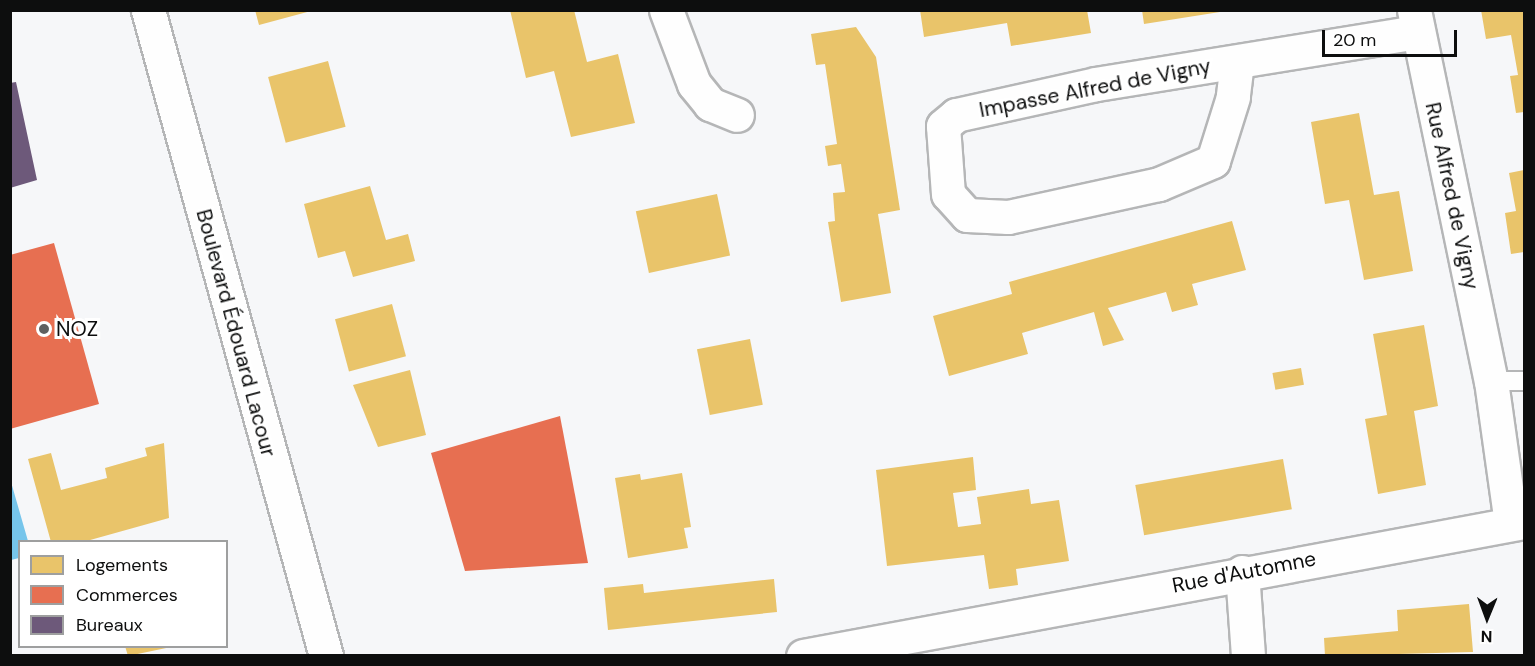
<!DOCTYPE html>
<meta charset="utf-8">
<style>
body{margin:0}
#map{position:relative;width:1535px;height:666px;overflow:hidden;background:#f6f7f9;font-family:"DM Sans",sans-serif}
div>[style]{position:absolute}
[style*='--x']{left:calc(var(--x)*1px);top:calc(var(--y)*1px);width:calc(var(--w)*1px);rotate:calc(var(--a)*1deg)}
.water>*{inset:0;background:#76c5eb}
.homes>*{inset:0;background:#e9c46a;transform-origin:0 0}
.shops>*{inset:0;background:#e76f51}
.offices>*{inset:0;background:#6d597a}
.roads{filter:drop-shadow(2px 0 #b5b6b7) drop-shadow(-2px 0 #b5b6b7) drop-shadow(0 2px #b5b6b7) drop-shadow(0 -2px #b5b6b7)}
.lane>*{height:18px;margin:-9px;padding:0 9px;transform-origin:9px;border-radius:9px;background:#fefefe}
.street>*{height:33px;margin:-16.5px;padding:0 16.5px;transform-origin:16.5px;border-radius:16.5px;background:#fefefe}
.secondary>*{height:33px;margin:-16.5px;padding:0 16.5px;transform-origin:16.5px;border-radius:16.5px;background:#fefefe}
.dots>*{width:16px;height:16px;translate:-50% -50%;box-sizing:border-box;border:3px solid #fff;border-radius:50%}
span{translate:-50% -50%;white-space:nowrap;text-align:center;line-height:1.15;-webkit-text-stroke:6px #fff;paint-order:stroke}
.street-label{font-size:21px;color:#0d0e0e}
.poi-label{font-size:21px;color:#0d0e0e}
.left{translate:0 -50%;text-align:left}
.frame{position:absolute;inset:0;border:12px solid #0d0e0e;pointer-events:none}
.legend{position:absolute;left:18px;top:540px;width:210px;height:108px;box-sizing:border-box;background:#fff;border:2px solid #9e9f9f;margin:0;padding:8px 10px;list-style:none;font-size:18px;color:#0d0e0e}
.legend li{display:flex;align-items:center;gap:12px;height:30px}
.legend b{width:30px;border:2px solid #9e9f9f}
.north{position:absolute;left:1457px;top:588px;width:60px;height:60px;-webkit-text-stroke:4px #fff;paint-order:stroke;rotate:181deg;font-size:16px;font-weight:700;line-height:24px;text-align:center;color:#0d0e0e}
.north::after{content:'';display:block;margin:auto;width:21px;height:27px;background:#0d0e0e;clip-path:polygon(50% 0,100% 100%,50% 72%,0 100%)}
.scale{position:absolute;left:1322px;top:30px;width:135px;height:27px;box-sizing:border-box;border:3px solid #0d0e0e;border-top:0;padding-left:8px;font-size:18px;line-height:21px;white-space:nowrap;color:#0d0e0e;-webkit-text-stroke:4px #fff;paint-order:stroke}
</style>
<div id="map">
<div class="water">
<div style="clip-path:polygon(11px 482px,28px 541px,20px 542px,19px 558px,11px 560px)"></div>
</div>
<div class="homes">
<div style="clip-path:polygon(255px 10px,311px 10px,311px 11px,259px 25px)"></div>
<div style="clip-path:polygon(510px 10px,574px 10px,587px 62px,618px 54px,635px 123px,571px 137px,554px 71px,526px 78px)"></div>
<div style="clip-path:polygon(920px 10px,1087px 10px,1091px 33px,1011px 46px,1007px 23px,924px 37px)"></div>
<div style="clip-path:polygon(1142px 10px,1220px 10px,1220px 12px,1144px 24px)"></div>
<div style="clip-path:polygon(1481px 10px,1524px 10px,1524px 112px,1516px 113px,1510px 76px,1518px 75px,1511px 35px,1486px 39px)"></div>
<div style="clip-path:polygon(856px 27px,876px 57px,900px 210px,878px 214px,891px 293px,841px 302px,828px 222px,835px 221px,833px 193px,845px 192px,841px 164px,828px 166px,825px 146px,837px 144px,825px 64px,816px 65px,811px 34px)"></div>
<div style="left:328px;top:61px;width:68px;height:62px;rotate:75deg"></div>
<div style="clip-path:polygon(1359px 113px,1374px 195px,1399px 191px,1413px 271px,1364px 280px,1349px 200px,1325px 204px,1311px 122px)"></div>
<div style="clip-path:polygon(1524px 170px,1524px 252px,1511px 254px,1505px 213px,1516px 211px,1509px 173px)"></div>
<div style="clip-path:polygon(370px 186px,386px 240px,408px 234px,415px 261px,353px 277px,345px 251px,318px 258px,304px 204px)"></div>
<div style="left:717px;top:194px;width:63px;height:83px;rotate:78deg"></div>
<div style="clip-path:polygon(1232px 221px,1246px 270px,1192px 284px,1198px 305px,1172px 312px,1166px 292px,1108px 308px,1124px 340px,1103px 346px,1094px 312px,1022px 333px,1028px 354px,949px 376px,933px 316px,1012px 294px,1009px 282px)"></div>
<div style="left:392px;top:304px;width:54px;height:59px;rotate:75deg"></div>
<div style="clip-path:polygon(1424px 325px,1438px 406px,1414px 411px,1426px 485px,1378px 494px,1365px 419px,1387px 415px,1373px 334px)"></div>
<div style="left:750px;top:339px;width:67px;height:54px;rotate:79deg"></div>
<div style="left:1301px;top:368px;width:17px;height:29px;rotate:80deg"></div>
<div style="clip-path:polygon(410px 370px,426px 435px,378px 447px,353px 385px)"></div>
<div style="clip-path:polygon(164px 443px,169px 518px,83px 542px,51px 542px,28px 459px,51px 453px,61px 490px,107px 478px,105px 468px,147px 456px,145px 448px)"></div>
<div style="clip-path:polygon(973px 457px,976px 490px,953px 493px,958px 527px,981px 524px,977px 497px,1029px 489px,1031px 504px,1059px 500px,1069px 561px,1016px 569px,1018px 585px,989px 589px,984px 555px,887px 566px,876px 470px)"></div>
<div style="left:1283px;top:459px;width:51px;height:150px;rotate:80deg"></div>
<div style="clip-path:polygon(682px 473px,691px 527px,684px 528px,688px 548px,628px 558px,615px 478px,640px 474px,641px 480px)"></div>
<div style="clip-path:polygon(774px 579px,777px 612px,608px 630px,604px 588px,643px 584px,644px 593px)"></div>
<div style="clip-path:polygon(1469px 604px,1473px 652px,1325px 656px,1324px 638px,1398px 631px,1397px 610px)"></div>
<div style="clip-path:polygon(125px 646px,171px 646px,171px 647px,128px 656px)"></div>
</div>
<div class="shops">
<div style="clip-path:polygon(54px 243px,99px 404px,10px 429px,10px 255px)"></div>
<div style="clip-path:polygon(560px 416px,588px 563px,465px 571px,431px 453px)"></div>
</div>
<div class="offices">
<div style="clip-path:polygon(16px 82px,37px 180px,10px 188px,10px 83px)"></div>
</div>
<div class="roads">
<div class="lane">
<div style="--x:1491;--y:381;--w:33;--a:0"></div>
</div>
<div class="street">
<div style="--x:666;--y:10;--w:79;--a:69.3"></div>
<div style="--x:694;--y:84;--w:26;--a:51"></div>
<div style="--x:710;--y:104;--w:29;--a:22"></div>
<div style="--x:1414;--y:10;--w:379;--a:78.3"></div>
<div style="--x:1491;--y:381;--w:144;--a:82"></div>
<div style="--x:1237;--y:62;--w:35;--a:97"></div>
<div style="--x:1233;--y:97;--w:67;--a:107.4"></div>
<div style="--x:1213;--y:161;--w:59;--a:156.9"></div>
<div style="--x:1159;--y:184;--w:155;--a:167.7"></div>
<div style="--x:1008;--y:217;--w:41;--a:-177.2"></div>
<div style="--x:967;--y:215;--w:28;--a:-132"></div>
<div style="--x:948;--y:194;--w:68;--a:-94.2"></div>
<div style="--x:943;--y:126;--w:17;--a:-40"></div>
<div style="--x:956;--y:115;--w:143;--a:-12.5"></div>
<div style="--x:1096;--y:84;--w:325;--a:-9.2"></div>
<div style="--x:1242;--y:572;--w:84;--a:85.9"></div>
<div style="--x:803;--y:656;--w:733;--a:-10.53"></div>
</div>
<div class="secondary">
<div style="--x:148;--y:10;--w:670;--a:74.59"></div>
</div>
</div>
<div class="dots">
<div style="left:44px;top:329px;background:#5f6060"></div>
</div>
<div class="street-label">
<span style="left:1095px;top:88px;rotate:-11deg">Impasse Alfred de Vigny</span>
<span style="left:1452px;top:196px;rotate:78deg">Rue Alfred de Vigny</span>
<span style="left:236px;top:333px;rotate:75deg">Boulevard Édouard Lacour</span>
<span style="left:1244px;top:572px;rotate:-11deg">Rue d'Automne</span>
</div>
<div class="poi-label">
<span class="left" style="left:56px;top:329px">NOZ</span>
</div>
<div class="frame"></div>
<ul class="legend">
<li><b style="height:16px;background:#e9c46a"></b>Logements</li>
<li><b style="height:16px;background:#e76f51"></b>Commerces</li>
<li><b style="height:16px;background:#6d597a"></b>Bureaux</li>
</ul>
<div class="north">N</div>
<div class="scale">20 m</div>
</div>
